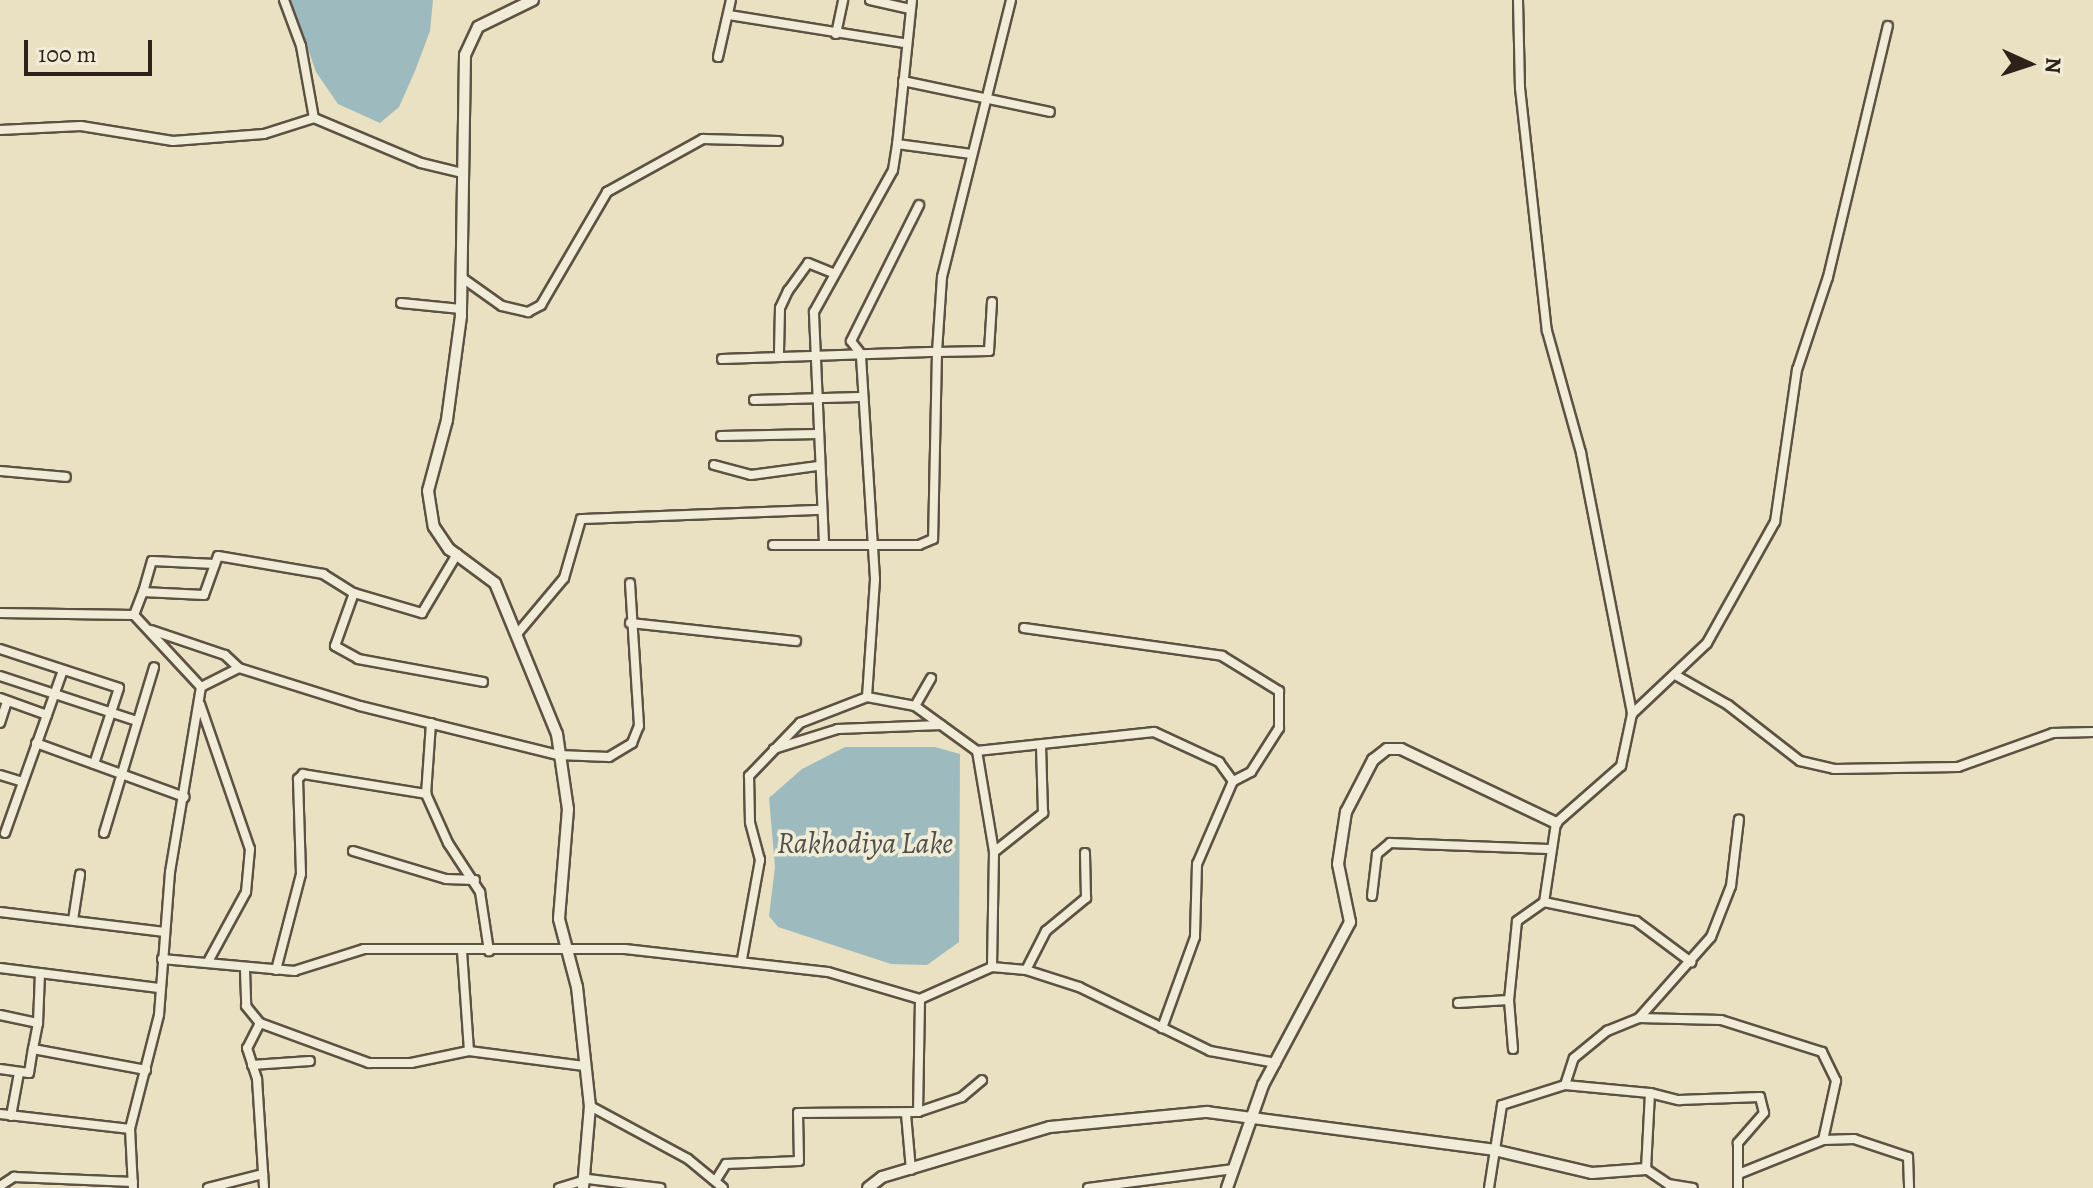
<!DOCTYPE html>
<style>
body{margin:0}
#map{position:relative;width:2093px;height:1188px;overflow:hidden;background:#eae1c2;font-family:Alegreya,serif}
div>[style]{position:absolute}
[style*='--x']{left:calc(var(--x)*1px);top:calc(var(--y)*1px);width:calc(var(--w)*1px);rotate:calc(var(--a)*1deg)}
.water>*{inset:0;background:#9dbbbe}
.roads{filter:drop-shadow(2px 0 #5c5243) drop-shadow(-2px 0 #5c5243) drop-shadow(0 2px #5c5243) drop-shadow(0 -2px #5c5243)}
.minor>*{height:8px;margin:-4px;padding:0 4px;transform-origin:4px;border-radius:4px;background:#f1ecd7}
.tertiary>*{height:10px;margin:-5px;padding:0 5px;transform-origin:5px;border-radius:5px;background:#f1ecd7}
span{translate:-50% -50%;white-space:nowrap;text-align:center;line-height:1.15;-webkit-text-stroke:7px #f1ecd7;paint-order:stroke}
.water-label{font-size:30px;color:#4f504b;font-style:italic}
.north{position:absolute;left:1989px;top:24px;width:80px;height:80px;-webkit-text-stroke:6px #f1ecd7;paint-order:stroke;rotate:93deg;font-size:22px;font-weight:700;line-height:32px;text-align:center;color:#2d2219}
.north::after{content:'';display:block;margin:auto;width:28px;height:36px;background:#2d2219;clip-path:polygon(50% 0,100% 100%,50% 72%,0 100%)}
.scale{position:absolute;left:24px;top:40px;width:128px;height:36px;box-sizing:border-box;border:4px solid #2d2219;border-top:0;padding-left:10px;font-size:24px;line-height:28px;white-space:nowrap;color:#2d2219;-webkit-text-stroke:6px #f1ecd7;paint-order:stroke}
</style>
<div id="map">
<div class="water">
<div style="clip-path:polygon(291px 0,433px 0,430px 31px,415px 71px,399px 107px,380px 123px,338px 104px,316px 72px)"></div>
<div style="clip-path:polygon(845px 747px,935px 747px,960px 754px,959px 942px,927px 965px,891px 964px,778px 927px,769px 916px,775px 867px,769px 798px,802px 769px)"></div>
</div>
<div class="roads">
<div class="minor">
<div style="--x:284;--y:0;--w:49;--a:69.7"></div>
<div style="--x:301;--y:46;--w:73;--a:79.8"></div>
<div style="--x:870;--y:0;--w:41;--a:12.7"></div>
<div style="--x:912;--y:0;--w:145;--a:95.9"></div>
<div style="--x:897;--y:144;--w:75;--a:7.7"></div>
<div style="--x:1518;--y:0;--w:88;--a:88.7"></div>
<div style="--x:1520;--y:88;--w:244;--a:83.7"></div>
<div style="--x:1547;--y:331;--w:127;--a:74.4"></div>
<div style="--x:1581;--y:453;--w:266;--a:78.9"></div>
<div style="--x:1632;--y:714;--w:53;--a:101.9"></div>
<div style="--x:1621;--y:766;--w:86;--a:138.8"></div>
<div style="--x:1556;--y:823;--w:80;--a:98.6"></div>
<div style="--x:729;--y:15;--w:176;--a:9.1"></div>
<div style="--x:836;--y:34;--w:35;--a:-78"></div>
<div style="--x:718;--y:57;--w:58;--a:-77.2"></div>
<div style="--x:903;--y:81;--w:150;--a:11.9"></div>
<div style="--x:0;--y:130;--w:81;--a:-2.8"></div>
<div style="--x:81;--y:126;--w:93;--a:9.3"></div>
<div style="--x:173;--y:141;--w:91;--a:-4.4"></div>
<div style="--x:264;--y:134;--w:52;--a:-17.7"></div>
<div style="--x:314;--y:118;--w:116;--a:22.8"></div>
<div style="--x:421;--y:163;--w:42;--a:13.7"></div>
<div style="--x:461;--y:277;--w:50;--a:35.3"></div>
<div style="--x:502;--y:306;--w:27;--a:13"></div>
<div style="--x:528;--y:312;--w:15;--a:-28"></div>
<div style="--x:541;--y:305;--w:131;--a:-59.7"></div>
<div style="--x:607;--y:192;--w:110;--a:-28.9"></div>
<div style="--x:703;--y:139;--w:75;--a:1.5"></div>
<div style="--x:992;--y:302;--w:49;--a:93.5"></div>
<div style="--x:989;--y:351;--w:52;--a:178.9"></div>
<div style="--x:937;--y:352;--w:75;--a:-86.2"></div>
<div style="--x:942;--y:277;--w:285;--a:-76"></div>
<div style="--x:401;--y:303;--w:60;--a:5.7"></div>
<div style="--x:779;--y:352;--w:44;--a:-88.7"></div>
<div style="--x:780;--y:308;--w:19;--a:-65"></div>
<div style="--x:788;--y:291;--w:34;--a:-54"></div>
<div style="--x:808;--y:263;--w:29;--a:22"></div>
<div style="--x:722;--y:359;--w:215;--a:-1.9"></div>
<div style="--x:937;--y:352;--w:187;--a:91.2"></div>
<div style="--x:933;--y:539;--w:15;--a:157"></div>
<div style="--x:919;--y:545;--w:146;--a:180"></div>
<div style="--x:754;--y:400;--w:106;--a:-1.6"></div>
<div style="--x:721;--y:436;--w:97;--a:-1.2"></div>
<div style="--x:714;--y:465;--w:38;--a:15"></div>
<div style="--x:751;--y:475;--w:68;--a:-7.7"></div>
<div style="--x:0;--y:471;--w:66;--a:5.2"></div>
<div style="--x:824;--y:543;--w:231;--a:-92.5"></div>
<div style="--x:814;--y:312;--w:162;--a:-60.9"></div>
<div style="--x:893;--y:170;--w:26;--a:-81"></div>
<div style="--x:143;--y:592;--w:32;--a:-74"></div>
<div style="--x:152;--y:561;--w:63;--a:2.7"></div>
<div style="--x:354;--y:593;--w:71;--a:16.4"></div>
<div style="--x:422;--y:613;--w:69;--a:-59.3"></div>
<div style="--x:0;--y:613;--w:134;--a:0.9"></div>
<div style="--x:134;--y:615;--w:98;--a:47.1"></div>
<div style="--x:201;--y:687;--w:188;--a:99.5"></div>
<div style="--x:170;--y:872;--w:143;--a:94.4"></div>
<div style="--x:159;--y:1015;--w:118;--a:104.3"></div>
<div style="--x:130;--y:1129;--w:59;--a:87.1"></div>
<div style="--x:134;--y:615;--w:25;--a:-69"></div>
<div style="--x:143;--y:592;--w:61;--a:2.8"></div>
<div style="--x:204;--y:595;--w:41;--a:-70.3"></div>
<div style="--x:218;--y:556;--w:107;--a:9.7"></div>
<div style="--x:323;--y:574;--w:36;--a:32"></div>
<div style="--x:354;--y:593;--w:56;--a:109.7"></div>
<div style="--x:335;--y:646;--w:26;--a:29"></div>
<div style="--x:358;--y:659;--w:127;--a:10.4"></div>
<div style="--x:630;--y:623;--w:167;--a:6.2"></div>
<div style="--x:1024;--y:628;--w:200;--a:8"></div>
<div style="--x:1222;--y:656;--w:67;--a:31.6"></div>
<div style="--x:1279;--y:691;--w:37;--a:90"></div>
<div style="--x:1279;--y:728;--w:52;--a:122.5"></div>
<div style="--x:1251;--y:772;--w:20;--a:153"></div>
<div style="--x:1233;--y:781;--w:90;--a:113.4"></div>
<div style="--x:1197;--y:864;--w:73;--a:91.6"></div>
<div style="--x:1195;--y:937;--w:97;--a:109.9"></div>
<div style="--x:151;--y:630;--w:78;--a:18.7"></div>
<div style="--x:225;--y:655;--w:19;--a:43"></div>
<div style="--x:239;--y:668;--w:127;--a:17.4"></div>
<div style="--x:360;--y:706;--w:204;--a:13.9"></div>
<div style="--x:558;--y:755;--w:51;--a:2.2"></div>
<div style="--x:609;--y:757;--w:27;--a:-31"></div>
<div style="--x:632;--y:743;--w:18;--a:-68"></div>
<div style="--x:639;--y:726;--w:143;--a:-93.6"></div>
<div style="--x:517;--y:634;--w:73;--a:-50"></div>
<div style="--x:564;--y:578;--w:61;--a:-73.9"></div>
<div style="--x:581;--y:519;--w:237;--a:-2.2"></div>
<div style="--x:0;--y:649;--w:125;--a:18.1"></div>
<div style="--x:119;--y:688;--w:80;--a:108.2"></div>
<div style="--x:0;--y:676;--w:144;--a:18.2"></div>
<div style="--x:1677;--y:676;--w:59;--a:29.6"></div>
<div style="--x:1728;--y:705;--w:91;--a:37.9"></div>
<div style="--x:1800;--y:761;--w:35;--a:13"></div>
<div style="--x:1834;--y:769;--w:124;--a:-0.9"></div>
<div style="--x:1958;--y:767;--w:101;--a:-19.7"></div>
<div style="--x:2053;--y:733;--w:40;--a:-1.4"></div>
<div style="--x:201;--y:687;--w:42;--a:-26.6"></div>
<div style="--x:867;--y:697;--w:118;--a:-86.1"></div>
<div style="--x:875;--y:579;--w:225;--a:-93.6"></div>
<div style="--x:861;--y:354;--w:16;--a:-128"></div>
<div style="--x:851;--y:341;--w:152;--a:-63.4"></div>
<div style="--x:0;--y:698;--w:50;--a:19.9"></div>
<div style="--x:200;--y:704;--w:153;--a:71"></div>
<div style="--x:250;--y:849;--w:43;--a:95.3"></div>
<div style="--x:246;--y:892;--w:77;--a:118.6"></div>
<div style="--x:915;--y:706;--w:32;--a:-60"></div>
<div style="--x:1632;--y:714;--w:103;--a:-43.4"></div>
<div style="--x:1707;--y:643;--w:139;--a:-60.7"></div>
<div style="--x:1775;--y:522;--w:154;--a:-81.8"></div>
<div style="--x:1797;--y:370;--w:98;--a:-71.6"></div>
<div style="--x:1828;--y:277;--w:258;--a:-76.6"></div>
<div style="--x:0;--y:723;--w:23;--a:-72"></div>
<div style="--x:431;--y:723;--w:71;--a:94"></div>
<div style="--x:426;--y:794;--w:54;--a:65.8"></div>
<div style="--x:448;--y:843;--w:59;--a:56.9"></div>
<div style="--x:480;--y:892;--w:60;--a:81.3"></div>
<div style="--x:36;--y:743;--w:158;--a:20"></div>
<div style="--x:774;--y:749;--w:67;--a:-17.4"></div>
<div style="--x:838;--y:729;--w:103;--a:-2.2"></div>
<div style="--x:977;--y:751;--w:102;--a:80.4"></div>
<div style="--x:994;--y:852;--w:115;--a:91"></div>
<div style="--x:0;--y:775;--w:24;--a:17"></div>
<div style="--x:5;--y:833;--w:173;--a:-70.4"></div>
<div style="--x:104;--y:833;--w:173;--a:-73.2"></div>
<div style="--x:353;--y:851;--w:97;--a:16.8"></div>
<div style="--x:446;--y:879;--w:29;--a:2"></div>
<div style="--x:994;--y:852;--w:63;--a:-38.5"></div>
<div style="--x:1043;--y:813;--w:66;--a:-91.7"></div>
<div style="--x:1372;--y:896;--w:42;--a:-83.2"></div>
<div style="--x:1377;--y:854;--w:17;--a:-40"></div>
<div style="--x:1390;--y:843;--w:158;--a:2.2"></div>
<div style="--x:0;--y:912;--w:166;--a:6.9"></div>
<div style="--x:73;--y:920;--w:46;--a:-81.2"></div>
<div style="--x:462;--y:951;--w:100;--a:86"></div>
<div style="--x:162;--y:959;--w:133;--a:5.2"></div>
<div style="--x:294;--y:971;--w:73;--a:-17.4"></div>
<div style="--x:364;--y:949;--w:261;--a:0"></div>
<div style="--x:625;--y:949;--w:204;--a:6.5"></div>
<div style="--x:828;--y:972;--w:96;--a:16.4"></div>
<div style="--x:920;--y:999;--w:79;--a:-24"></div>
<div style="--x:992;--y:967;--w:34;--a:5"></div>
<div style="--x:1026;--y:970;--w:56;--a:17.8"></div>
<div style="--x:1079;--y:987;--w:146;--a:26"></div>
<div style="--x:1210;--y:1051;--w:67;--a:10.3"></div>
<div style="--x:742;--y:959;--w:101;--a:-79.7"></div>
<div style="--x:760;--y:860;--w:39;--a:-105"></div>
<div style="--x:750;--y:822;--w:46;--a:-91.2"></div>
<div style="--x:749;--y:776;--w:74;--a:-46.1"></div>
<div style="--x:800;--y:723;--w:72;--a:-21.2"></div>
<div style="--x:867;--y:697;--w:49;--a:10.6"></div>
<div style="--x:915;--y:706;--w:77;--a:36"></div>
<div style="--x:977;--y:751;--w:178;--a:-6.1"></div>
<div style="--x:1154;--y:732;--w:72;--a:24.8"></div>
<div style="--x:1219;--y:762;--w:24;--a:54"></div>
<div style="--x:0;--y:968;--w:160;--a:7.2"></div>
<div style="--x:245;--y:970;--w:36;--a:88"></div>
<div style="--x:246;--y:1006;--w:22;--a:51"></div>
<div style="--x:260;--y:1023;--w:116;--a:20.2"></div>
<div style="--x:369;--y:1063;--w:42;--a:0"></div>
<div style="--x:411;--y:1063;--w:59;--a:-11.7"></div>
<div style="--x:469;--y:1051;--w:116;--a:7.4"></div>
<div style="--x:276;--y:970;--w:99;--a:-75.4"></div>
<div style="--x:301;--y:874;--w:95;--a:-91.8"></div>
<div style="--x:298;--y:779;--w:7;--a:-45"></div>
<div style="--x:303;--y:774;--w:125;--a:9.2"></div>
<div style="--x:1026;--y:970;--w:44;--a:-62.9"></div>
<div style="--x:1046;--y:931;--w:52;--a:-39.5"></div>
<div style="--x:1086;--y:898;--w:45;--a:-91.3"></div>
<div style="--x:920;--y:999;--w:113;--a:91"></div>
<div style="--x:918;--y:1112;--w:46;--a:-18.8"></div>
<div style="--x:962;--y:1097;--w:26;--a:-40"></div>
<div style="--x:1458;--y:1003;--w:51;--a:-3.4"></div>
<div style="--x:0;--y:1015;--w:39;--a:12"></div>
<div style="--x:38;--y:1023;--w:26;--a:101"></div>
<div style="--x:33;--y:1049;--w:115;--a:10.5"></div>
<div style="--x:1639;--y:1018;--w:108;--a:-48.4"></div>
<div style="--x:1711;--y:937;--w:55;--a:-68.6"></div>
<div style="--x:1731;--y:886;--w:67;--a:-83.2"></div>
<div style="--x:38;--y:1023;--w:50;--a:-87.7"></div>
<div style="--x:260;--y:1023;--w:28;--a:117"></div>
<div style="--x:247;--y:1048;--w:33;--a:72"></div>
<div style="--x:257;--y:1079;--w:109;--a:86.3"></div>
<div style="--x:1513;--y:1049;--w:49;--a:-94.7"></div>
<div style="--x:1509;--y:1000;--w:79;--a:-84.2"></div>
<div style="--x:1517;--y:921;--w:33;--a:-35"></div>
<div style="--x:1544;--y:902;--w:94;--a:11.7"></div>
<div style="--x:1636;--y:921;--w:69;--a:36.7"></div>
<div style="--x:252;--y:1065;--w:58;--a:-3.9"></div>
<div style="--x:0;--y:1069;--w:29;--a:8"></div>
<div style="--x:29;--y:1073;--w:24;--a:-81"></div>
<div style="--x:1565;--y:1085;--w:28;--a:-72"></div>
<div style="--x:1574;--y:1058;--w:43;--a:-39.3"></div>
<div style="--x:1607;--y:1031;--w:35;--a:-22"></div>
<div style="--x:1639;--y:1018;--w:82;--a:1.4"></div>
<div style="--x:1721;--y:1020;--w:106;--a:17.6"></div>
<div style="--x:1822;--y:1052;--w:32;--a:64"></div>
<div style="--x:1836;--y:1081;--w:60;--a:102.4"></div>
<div style="--x:1650;--y:1093;--w:30;--a:14"></div>
<div style="--x:1679;--y:1100;--w:81;--a:-2.1"></div>
<div style="--x:1760;--y:1097;--w:16;--a:76"></div>
<div style="--x:1764;--y:1113;--w:40;--a:131"></div>
<div style="--x:1738;--y:1143;--w:45;--a:90"></div>
<div style="--x:590;--y:1106;--w:111;--a:28.4"></div>
<div style="--x:688;--y:1159;--w:45;--a:39.6"></div>
<div style="--x:0;--y:1114;--w:131;--a:6.6"></div>
<div style="--x:906;--y:1114;--w:56;--a:84.9"></div>
<div style="--x:11;--y:1116;--w:44;--a:-79.5"></div>
<div style="--x:1741;--y:1173;--w:88;--a:-21.9"></div>
<div style="--x:1823;--y:1140;--w:31;--a:-2"></div>
<div style="--x:1854;--y:1139;--w:57;--a:18.4"></div>
<div style="--x:1908;--y:1157;--w:31;--a:88"></div>
<div style="--x:716;--y:1180;--w:19;--a:-58"></div>
<div style="--x:726;--y:1164;--w:73;--a:-2.4"></div>
<div style="--x:799;--y:1161;--w:48;--a:-91.2"></div>
<div style="--x:798;--y:1113;--w:120;--a:-0.5"></div>
<div style="--x:0;--y:1186;--w:17;--a:-33"></div>
<div style="--x:14;--y:1177;--w:119;--a:2.4"></div>
<div style="--x:208;--y:1188;--w:57;--a:-14.3"></div>
<div style="--x:559;--y:1188;--w:30;--a:-17"></div>
<div style="--x:588;--y:1179;--w:73;--a:7.1"></div>
<div style="--x:1088;--y:1188;--w:147;--a:-7.4"></div>
<div style="--x:1489;--y:1188;--w:84;--a:-81.1"></div>
<div style="--x:1502;--y:1105;--w:66;--a:-17.6"></div>
<div style="--x:1565;--y:1085;--w:85;--a:5.4"></div>
<div style="--x:1650;--y:1093;--w:76;--a:93"></div>
<div style="--x:1646;--y:1169;--w:27;--a:34"></div>
<div style="--x:1668;--y:1184;--w:25;--a:9"></div>
</div>
<div class="tertiary">
<div style="--x:533;--y:0;--w:61;--a:153.9"></div>
<div style="--x:478;--y:27;--w:31;--a:115"></div>
<div style="--x:465;--y:55;--w:261;--a:90.9"></div>
<div style="--x:461;--y:316;--w:105;--a:97.7"></div>
<div style="--x:447;--y:420;--w:73;--a:105"></div>
<div style="--x:428;--y:491;--w:36;--a:81"></div>
<div style="--x:434;--y:527;--w:27;--a:56"></div>
<div style="--x:449;--y:549;--w:57;--a:36.5"></div>
<div style="--x:495;--y:583;--w:163;--a:67.7"></div>
<div style="--x:557;--y:734;--w:76;--a:81.7"></div>
<div style="--x:568;--y:809;--w:110;--a:94.7"></div>
<div style="--x:559;--y:919;--w:70;--a:75.2"></div>
<div style="--x:577;--y:987;--w:120;--a:83.8"></div>
<div style="--x:590;--y:1106;--w:82;--a:94.9"></div>
<div style="--x:868;--y:1188;--w:18;--a:-38"></div>
<div style="--x:882;--y:1177;--w:175;--a:-16.6"></div>
<div style="--x:1050;--y:1127;--w:158;--a:-5.5"></div>
<div style="--x:1207;--y:1112;--w:290;--a:7.5"></div>
<div style="--x:1494;--y:1150;--w:101;--a:13.2"></div>
<div style="--x:1592;--y:1173;--w:54;--a:-4.2"></div>
<div style="--x:1227;--y:1188;--w:109;--a:-70.7"></div>
<div style="--x:1263;--y:1085;--w:185;--a:-61.9"></div>
<div style="--x:1350;--y:922;--w:59;--a:-101.7"></div>
<div style="--x:1338;--y:864;--w:53;--a:-81.3"></div>
<div style="--x:1346;--y:812;--w:59;--a:-62.6"></div>
<div style="--x:1373;--y:760;--w:18;--a:-38"></div>
<div style="--x:1387;--y:749;--w:14;--a:0"></div>
<div style="--x:1401;--y:749;--w:172;--a:25.5"></div>
</div>
</div>
<div class="water-label">
<span style="left:865px;top:843px">Rakhodiya Lake</span>
</div>
<div class="north">N</div>
<div class="scale">100 m</div>
</div>
